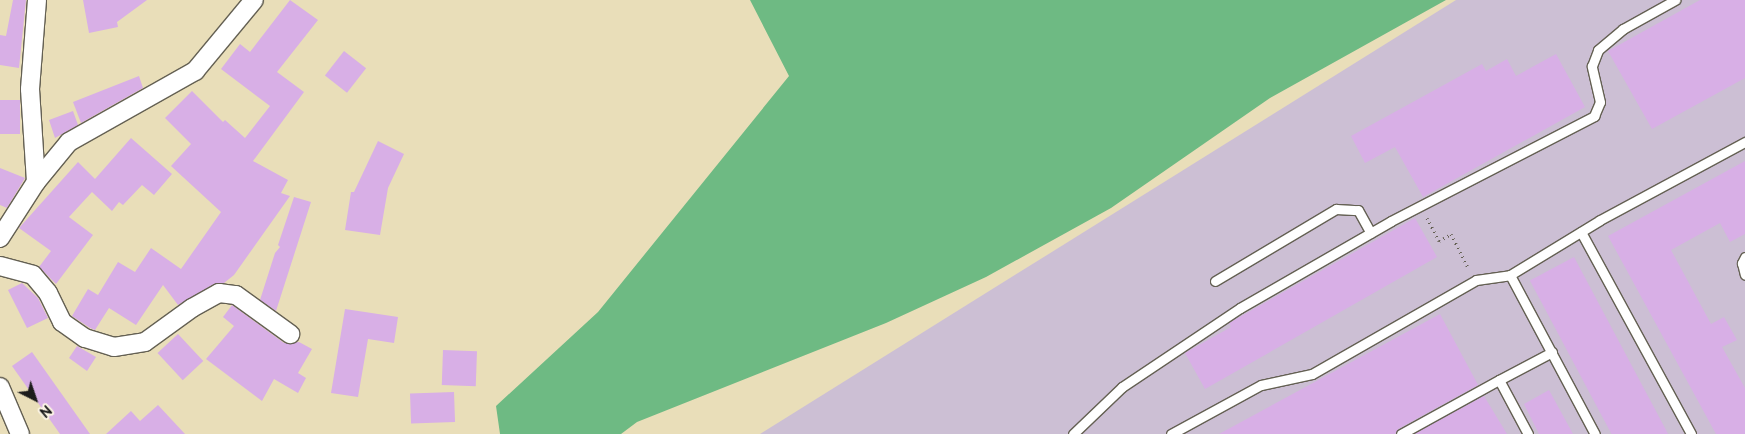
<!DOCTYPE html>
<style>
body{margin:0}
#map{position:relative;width:1745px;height:434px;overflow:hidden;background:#e9deb9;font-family:"Balsamiq Sans",sans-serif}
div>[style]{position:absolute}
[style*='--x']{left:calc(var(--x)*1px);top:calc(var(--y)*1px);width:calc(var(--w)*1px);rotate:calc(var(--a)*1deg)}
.industrial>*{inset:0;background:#ccbfd4}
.forest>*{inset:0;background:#6eba83}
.building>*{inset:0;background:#d8afe6;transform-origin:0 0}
.path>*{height:3px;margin-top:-1.5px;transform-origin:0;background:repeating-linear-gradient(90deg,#646053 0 1px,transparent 0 5px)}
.roads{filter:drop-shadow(1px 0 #646053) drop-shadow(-1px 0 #646053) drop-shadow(0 1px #646053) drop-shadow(0 -1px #646053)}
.service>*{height:9px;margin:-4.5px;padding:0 4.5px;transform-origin:4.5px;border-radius:4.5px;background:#fff}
.minor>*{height:18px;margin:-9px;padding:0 9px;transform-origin:9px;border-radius:9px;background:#fff}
span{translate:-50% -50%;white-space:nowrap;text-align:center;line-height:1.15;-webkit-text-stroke:4px #fcf5e5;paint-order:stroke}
.north{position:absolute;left:10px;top:374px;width:50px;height:50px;-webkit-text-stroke:4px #fcf5e5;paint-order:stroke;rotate:139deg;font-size:14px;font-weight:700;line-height:20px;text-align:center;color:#1c1c1c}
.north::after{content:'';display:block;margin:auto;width:18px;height:22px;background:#1c1c1c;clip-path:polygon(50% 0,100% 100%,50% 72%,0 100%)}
</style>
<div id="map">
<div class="industrial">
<div style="clip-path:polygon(1456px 0,1745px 0,1745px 434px,760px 434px)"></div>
</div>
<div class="forest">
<div style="clip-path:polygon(750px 0,1446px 0,1270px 98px,1111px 208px,986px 277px,886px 323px,637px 422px,621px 434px,500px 434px,496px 406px,598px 312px,789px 76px)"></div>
</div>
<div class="building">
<div style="clip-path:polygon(13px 0,26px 0,19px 68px,0 65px,0 35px,6px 36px)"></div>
<div style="clip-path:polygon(83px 0,147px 0,117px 22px,118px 27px,89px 33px)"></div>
<div style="clip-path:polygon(290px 0,318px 20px,277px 72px,304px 92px,253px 161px,288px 180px,281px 193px,290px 196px,234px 275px,224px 283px,214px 284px,178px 305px,163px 285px,136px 325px,109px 308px,95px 330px,90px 328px,72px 316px,88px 289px,98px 295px,118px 262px,135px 272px,151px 248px,181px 269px,221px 212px,171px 166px,191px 144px,165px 118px,192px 91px,223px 122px,225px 120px,245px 138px,270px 106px,221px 69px,240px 44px,250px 52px)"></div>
<div style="clip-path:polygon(1700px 0,1745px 0,1745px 78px,1652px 129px,1608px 51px)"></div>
<div style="left:344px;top:51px;width:28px;height:31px;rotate:38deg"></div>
<div style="clip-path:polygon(1556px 54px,1585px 107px,1423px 197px,1395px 147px,1365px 163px,1351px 136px,1482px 64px,1486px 71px,1507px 59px,1516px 76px)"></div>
<div style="clip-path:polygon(139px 76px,143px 88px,81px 123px,73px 102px)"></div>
<div style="left:0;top:100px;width:20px;height:34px"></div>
<div style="clip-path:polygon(73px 111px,78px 125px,55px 138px,49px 120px)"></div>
<div style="clip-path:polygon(131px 138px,172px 174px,154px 195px,142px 185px,123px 205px,119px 202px,112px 211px,92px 192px,69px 217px,93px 235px,56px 284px,39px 267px,51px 251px,19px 228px,78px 162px,95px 179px)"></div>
<div style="clip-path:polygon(378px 141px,404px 154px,388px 188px,380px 235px,345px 230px,351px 192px,354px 192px)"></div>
<div style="clip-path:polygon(1745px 161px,1745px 234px,1730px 242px,1720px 223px,1671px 250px,1711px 324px,1724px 317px,1737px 340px,1722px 347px,1745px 388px,1745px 434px,1716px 434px,1608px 236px)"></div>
<div style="clip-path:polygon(0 168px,25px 178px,7px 208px,0 205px)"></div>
<div style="clip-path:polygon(294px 197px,311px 202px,276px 311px,260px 300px,275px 253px,280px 247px,278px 245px)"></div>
<div style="clip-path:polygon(1415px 218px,1437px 257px,1205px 389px,1185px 353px,1231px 327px,1229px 323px)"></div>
<div style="left:1574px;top:257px;width:201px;height:50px;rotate:62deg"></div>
<div style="clip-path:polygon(22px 283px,38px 298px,48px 318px,27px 328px,8px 290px)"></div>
<div style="clip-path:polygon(232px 305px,284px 343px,299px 342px,312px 349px,298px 373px,306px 378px,298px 393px,274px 379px,262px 401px,206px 359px,234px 326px,223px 317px)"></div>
<div style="clip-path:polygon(345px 309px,398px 317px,394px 343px,368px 339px,358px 397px,331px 393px)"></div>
<div style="clip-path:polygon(1440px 314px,1478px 385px,1398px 429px,1395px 434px,1219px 434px)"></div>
<div style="left:178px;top:334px;width:37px;height:28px;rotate:47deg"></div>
<div style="clip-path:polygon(77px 346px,96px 357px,87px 371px,69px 358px)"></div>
<div style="left:443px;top:350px;width:34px;height:35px;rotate:2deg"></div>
<div style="clip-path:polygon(32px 352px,90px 434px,60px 434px,12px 366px)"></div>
<div style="clip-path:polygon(1549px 390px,1573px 434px,1539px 434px,1524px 404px)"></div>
<div style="left:454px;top:392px;width:30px;height:44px;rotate:88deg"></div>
<div style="clip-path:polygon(1484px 396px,1507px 434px,1414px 434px)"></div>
<div style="clip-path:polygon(158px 405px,185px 434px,106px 434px,131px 411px,140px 421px)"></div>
</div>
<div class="path">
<div style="--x:1427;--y:218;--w:26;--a:62"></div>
<div style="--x:1439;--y:241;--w:14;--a:-30"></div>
<div style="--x:1451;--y:234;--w:39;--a:63"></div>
</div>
<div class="roads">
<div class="service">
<div style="--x:1581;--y:232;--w:230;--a:61.4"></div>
<div style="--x:1745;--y:257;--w:7;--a:117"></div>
<div style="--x:1742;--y:263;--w:12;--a:76"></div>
<div style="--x:1510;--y:275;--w:180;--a:61.9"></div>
<div style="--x:1215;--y:281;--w:141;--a:-30.8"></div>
<div style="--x:1336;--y:209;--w:22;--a:3"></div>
<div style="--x:1358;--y:210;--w:26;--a:61"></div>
<div style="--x:1073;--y:434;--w:68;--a:-43.8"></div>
<div style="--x:1122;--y:387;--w:142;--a:-33.8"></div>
<div style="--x:1240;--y:308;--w:174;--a:-29.9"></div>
<div style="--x:1391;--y:221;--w:229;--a:-27.3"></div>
<div style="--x:1594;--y:116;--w:15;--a:-67"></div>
<div style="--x:1600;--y:102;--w:37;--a:-103"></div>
<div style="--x:1592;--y:66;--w:17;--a:-69"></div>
<div style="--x:1598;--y:50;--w:33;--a:-40"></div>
<div style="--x:1623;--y:29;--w:60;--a:-29.1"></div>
<div style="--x:1171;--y:434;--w:102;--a:-28.6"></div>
<div style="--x:1261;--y:385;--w:52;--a:-12.2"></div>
<div style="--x:1312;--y:374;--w:189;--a:-29.8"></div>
<div style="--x:1476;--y:280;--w:34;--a:-8"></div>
<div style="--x:1510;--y:275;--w:105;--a:-31.4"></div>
<div style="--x:1600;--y:220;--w:165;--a:-28.3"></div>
<div style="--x:1401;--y:434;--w:112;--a:-28.9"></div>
<div style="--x:1528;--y:434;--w:61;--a:-118.2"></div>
<div style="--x:1499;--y:380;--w:60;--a:-27.8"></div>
</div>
<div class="minor">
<div style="--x:36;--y:182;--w:93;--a:-93.7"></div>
<div style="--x:30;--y:89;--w:89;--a:-85.5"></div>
<div style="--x:0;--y:238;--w:67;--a:-57.3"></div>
<div style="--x:36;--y:182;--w:52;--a:-50.5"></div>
<div style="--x:69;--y:142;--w:145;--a:-29.4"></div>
<div style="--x:195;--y:71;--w:92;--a:-50.3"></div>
<div style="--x:0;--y:266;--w:34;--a:15"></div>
<div style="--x:33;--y:275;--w:23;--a:50"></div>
<div style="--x:48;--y:293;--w:32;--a:64"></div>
<div style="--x:62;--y:322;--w:28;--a:35"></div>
<div style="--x:85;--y:338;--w:30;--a:17"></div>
<div style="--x:114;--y:347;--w:31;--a:-9"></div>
<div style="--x:145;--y:342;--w:58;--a:-35.9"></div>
<div style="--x:192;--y:308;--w:31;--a:-29"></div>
<div style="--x:219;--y:293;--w:17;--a:7"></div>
<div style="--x:236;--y:295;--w:67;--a:35.8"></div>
<div style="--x:0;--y:387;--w:51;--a:66.9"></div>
</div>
</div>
<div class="north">N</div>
</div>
